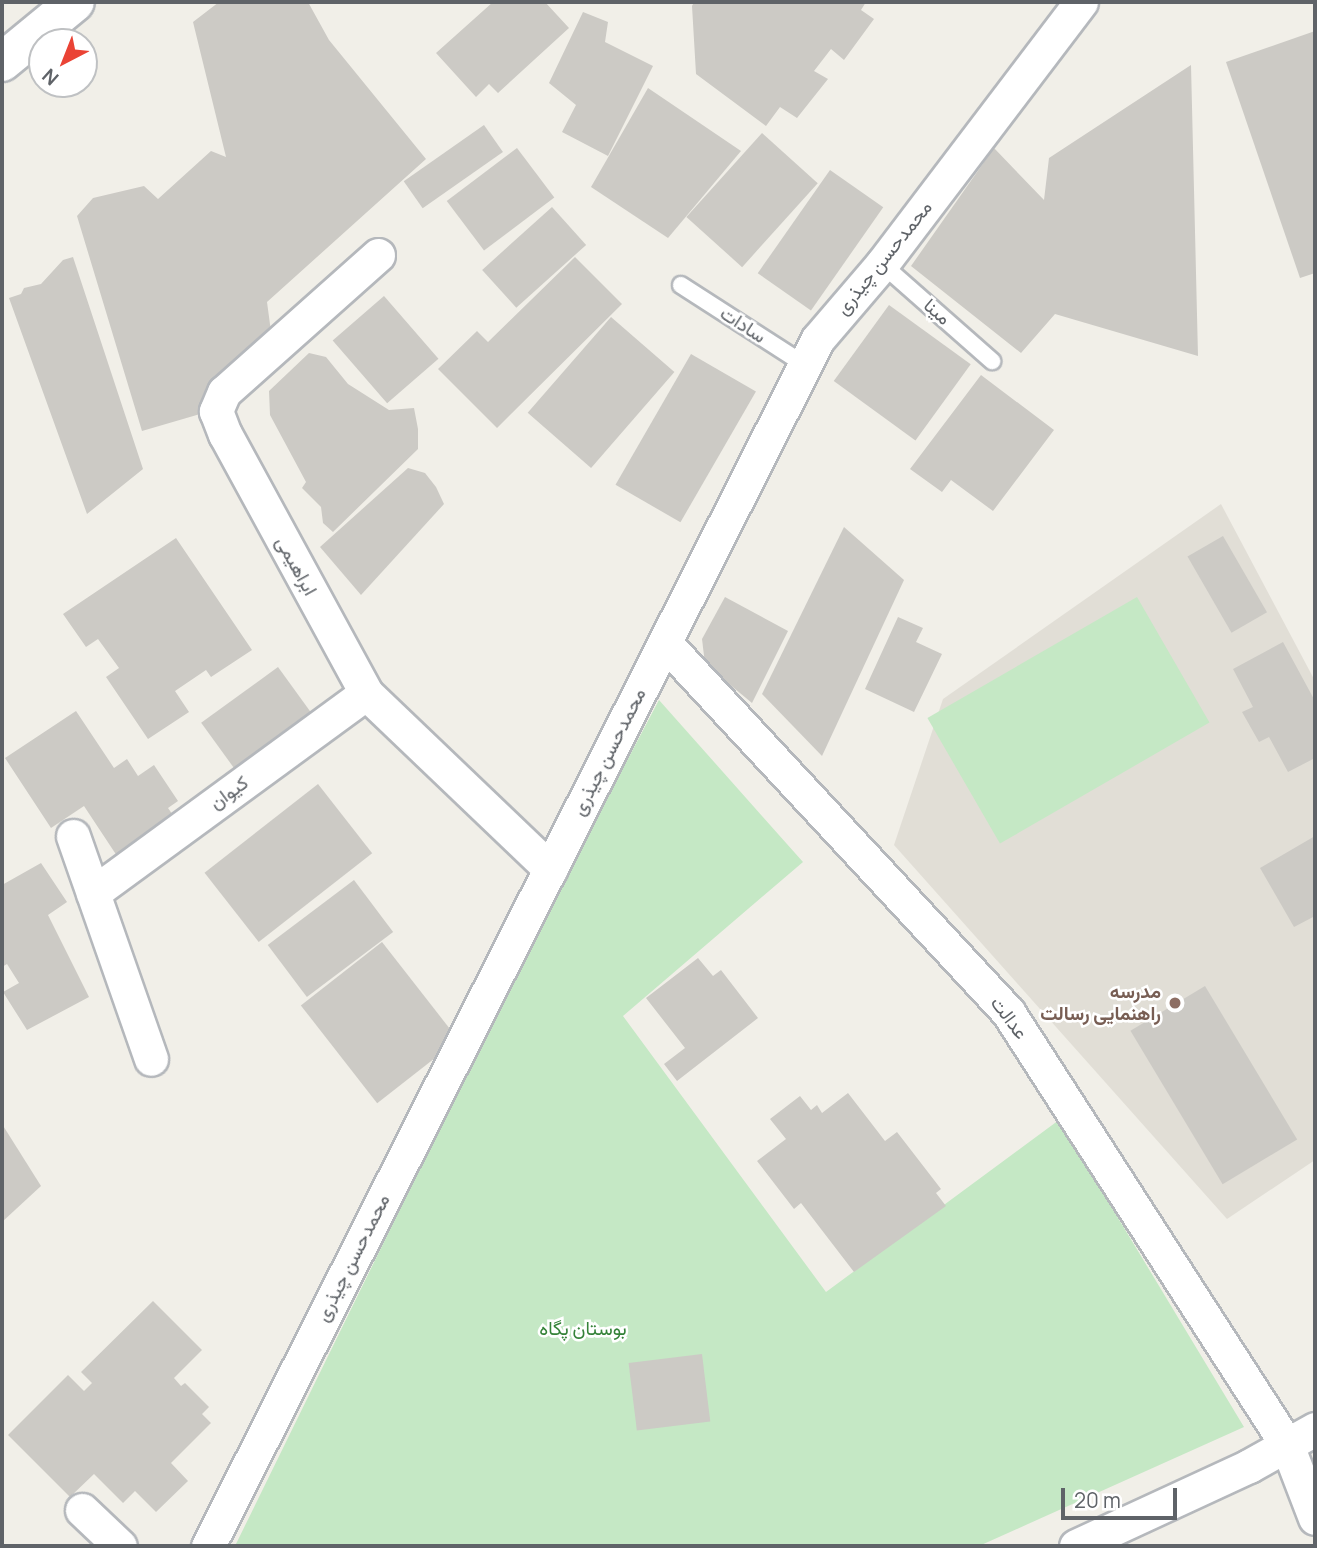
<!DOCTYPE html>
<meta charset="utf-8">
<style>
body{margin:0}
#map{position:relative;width:1317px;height:1548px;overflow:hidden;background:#f1efe8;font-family:Manrope,Vazirmatn,sans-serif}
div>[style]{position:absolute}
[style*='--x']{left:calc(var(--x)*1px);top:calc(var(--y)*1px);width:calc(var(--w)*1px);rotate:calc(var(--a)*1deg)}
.education>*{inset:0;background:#e1ded6}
.green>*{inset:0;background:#c5e8c5;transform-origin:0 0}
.building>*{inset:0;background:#cccac5;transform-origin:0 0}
.roads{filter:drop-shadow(2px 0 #b5b8bc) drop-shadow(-2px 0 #b5b8bc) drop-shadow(0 2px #b5b8bc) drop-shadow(0 -2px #b5b8bc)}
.service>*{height:16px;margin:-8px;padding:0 8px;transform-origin:8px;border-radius:8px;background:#fff}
.minor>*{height:33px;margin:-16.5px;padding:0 16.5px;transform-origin:16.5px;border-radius:16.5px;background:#fff}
.secondary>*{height:38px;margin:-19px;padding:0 19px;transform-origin:19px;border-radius:19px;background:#fff}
.dots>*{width:19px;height:19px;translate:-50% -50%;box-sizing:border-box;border:4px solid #fff;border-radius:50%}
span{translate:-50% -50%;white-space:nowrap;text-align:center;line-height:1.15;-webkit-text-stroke:5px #fff;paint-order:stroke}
.street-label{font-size:19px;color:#5f6368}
.education-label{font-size:19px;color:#785e54;font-weight:700}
.right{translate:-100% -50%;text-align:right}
.park-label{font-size:19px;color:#348238}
.frame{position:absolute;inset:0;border:4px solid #5f6368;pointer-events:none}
.north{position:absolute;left:28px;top:28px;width:70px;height:70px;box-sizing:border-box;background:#fff;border:2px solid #bfc1c3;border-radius:50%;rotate:222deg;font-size:19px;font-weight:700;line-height:28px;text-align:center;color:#5f6368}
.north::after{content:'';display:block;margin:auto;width:24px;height:32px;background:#ea4335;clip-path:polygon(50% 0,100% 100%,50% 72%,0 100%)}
.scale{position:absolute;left:1061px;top:1488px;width:116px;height:32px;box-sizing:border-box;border:4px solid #5f6368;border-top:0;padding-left:9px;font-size:21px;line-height:24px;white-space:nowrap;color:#5f6368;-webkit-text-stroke:5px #fff;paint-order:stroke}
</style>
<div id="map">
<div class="education">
<div style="clip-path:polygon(1221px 504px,1315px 681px,1315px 1160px,1227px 1219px,894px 845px,943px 699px)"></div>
</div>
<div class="green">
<div style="left:1137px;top:597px;width:145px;height:242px;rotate:60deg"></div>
<div style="clip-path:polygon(659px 700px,803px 862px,623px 1016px,826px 1292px,1059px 1120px,1244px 1427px,979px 1546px,235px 1546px,528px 948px)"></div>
</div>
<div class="building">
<div style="clip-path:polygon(219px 2px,308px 2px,329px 40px,426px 159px,267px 302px,272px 339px,207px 412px,142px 431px,77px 216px,93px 198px,144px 186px,158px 199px,211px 151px,226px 157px,193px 22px)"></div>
<div style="clip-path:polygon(493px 2px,545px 2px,569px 28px,498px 93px,489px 84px,476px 97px,436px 53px)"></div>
<div style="clip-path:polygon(694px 2px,866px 2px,861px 10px,874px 19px,844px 60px,831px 49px,814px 71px,828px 79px,797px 118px,780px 107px,766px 126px,696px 74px,692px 6px)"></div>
<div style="clip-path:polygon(583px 12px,608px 22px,605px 42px,653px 66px,608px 156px,562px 132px,576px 105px,549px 83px)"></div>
<div style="clip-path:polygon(1315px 31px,1315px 273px,1300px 278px,1226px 62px)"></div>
<div style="clip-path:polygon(1191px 65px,1198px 356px,1055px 314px,1021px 353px,911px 266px,994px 148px,1044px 200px,1049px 158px)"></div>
<div style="clip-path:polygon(648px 88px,741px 151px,668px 238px,591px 187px)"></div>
<div style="left:484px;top:125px;width:33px;height:98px;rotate:55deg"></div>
<div style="left:762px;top:133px;width:75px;height:113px;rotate:42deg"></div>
<div style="left:517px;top:148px;width:62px;height:88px;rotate:53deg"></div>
<div style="left:830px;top:170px;width:65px;height:126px;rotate:35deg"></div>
<div style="left:552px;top:207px;width:51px;height:94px;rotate:48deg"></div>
<div style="clip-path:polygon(73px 257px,143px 469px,87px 514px,9px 298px,21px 294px,24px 288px,41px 284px,63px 260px)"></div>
<div style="clip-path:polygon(575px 257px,622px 304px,497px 428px,438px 369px,477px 331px,488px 342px)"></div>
<div style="left:384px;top:296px;width:83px;height:68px;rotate:49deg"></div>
<div style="left:889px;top:305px;width:101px;height:94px;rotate:36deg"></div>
<div style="left:611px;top:317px;width:84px;height:127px;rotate:41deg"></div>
<div style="clip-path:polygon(309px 353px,326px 357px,348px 384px,389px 410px,414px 408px,418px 429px,418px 449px,333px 532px,323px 523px,321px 507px,302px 488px,306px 482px,270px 415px,269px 391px)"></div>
<div style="left:691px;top:354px;width:75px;height:151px;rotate:30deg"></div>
<div style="clip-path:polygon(981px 375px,1054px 430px,993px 511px,951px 480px,942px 492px,910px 469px)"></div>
<div style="clip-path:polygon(408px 468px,425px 473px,436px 487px,444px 504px,361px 595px,320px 547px)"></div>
<div style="clip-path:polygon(844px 527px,904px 580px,822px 756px,762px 694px)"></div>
<div style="left:1223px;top:536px;width:88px;height:41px;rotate:60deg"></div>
<div style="clip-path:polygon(176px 538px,252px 650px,211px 677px,206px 670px,175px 691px,189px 712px,148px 739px,106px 677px,119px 668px,98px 639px,86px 647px,63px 614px)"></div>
<div style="clip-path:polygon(725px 597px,788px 631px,752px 703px,705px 664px,702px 639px)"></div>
<div style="clip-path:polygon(898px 617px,923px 628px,916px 642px,942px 654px,914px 712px,865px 689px)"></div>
<div style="clip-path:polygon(1283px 642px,1315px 701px,1315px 758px,1288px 772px,1269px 737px,1259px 742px,1242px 712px,1253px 707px,1233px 669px)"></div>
<div style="left:278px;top:667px;width:62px;height:95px;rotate:54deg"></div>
<div style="clip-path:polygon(76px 711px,114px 768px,127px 759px,138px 776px,154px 765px,178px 801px,168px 808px,177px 821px,119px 859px,84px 806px,51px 828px,5px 758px)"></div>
<div style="left:318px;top:784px;width:88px;height:144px;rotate:52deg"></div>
<div style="clip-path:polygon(1315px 836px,1315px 916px,1294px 927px,1260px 868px)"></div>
<div style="clip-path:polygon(41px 863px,67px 902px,48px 915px,89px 997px,27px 1030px,3px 992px,19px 983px,7px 964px,2px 967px,2px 885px)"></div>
<div style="left:354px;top:880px;width:65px;height:108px;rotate:53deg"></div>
<div style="left:382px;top:942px;width:124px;height:103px;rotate:52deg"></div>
<div style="clip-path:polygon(698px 958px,713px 976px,721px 970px,758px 1018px,677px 1081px,664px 1064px,685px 1048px,646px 998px)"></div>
<div style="left:1205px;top:986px;width:179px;height:87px;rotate:59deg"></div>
<div style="clip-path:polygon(848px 1093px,885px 1141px,897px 1132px,941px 1189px,936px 1193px,946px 1206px,854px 1272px,801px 1203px,794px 1209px,757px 1161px,786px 1139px,770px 1119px,800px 1096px,811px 1110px,817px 1105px,822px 1113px)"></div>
<div style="clip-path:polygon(2px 1124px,41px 1186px,2px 1222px)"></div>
<div style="clip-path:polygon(153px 1301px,202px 1350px,174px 1378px,181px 1386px,185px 1383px,209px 1407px,202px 1414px,211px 1423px,171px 1463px,188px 1481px,156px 1512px,135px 1491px,123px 1503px,94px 1474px,70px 1497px,8px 1435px,68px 1375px,84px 1391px,92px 1383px,81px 1372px)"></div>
<div style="left:702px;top:1354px;width:68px;height:74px;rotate:83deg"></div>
</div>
<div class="roads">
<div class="service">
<div style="--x:882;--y:264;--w:147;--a:41.4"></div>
<div style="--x:681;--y:285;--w:148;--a:32.8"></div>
</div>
<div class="minor">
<div style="--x:378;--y:255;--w:206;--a:138.3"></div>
<div style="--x:224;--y:392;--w:21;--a:113"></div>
<div style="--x:216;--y:411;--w:25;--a:69"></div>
<div style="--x:225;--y:434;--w:295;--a:61.4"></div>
<div style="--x:366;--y:693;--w:255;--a:43.7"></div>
<div style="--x:665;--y:643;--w:504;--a:47.09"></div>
<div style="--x:1008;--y:1012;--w:515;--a:57.2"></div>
<div style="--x:1287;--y:1445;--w:78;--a:69"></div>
<div style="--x:73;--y:836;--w:236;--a:70.7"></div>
<div style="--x:93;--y:893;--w:338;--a:-36.2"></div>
<div style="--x:82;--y:1510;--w:52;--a:43.5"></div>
<div style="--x:208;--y:1546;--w:1352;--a:-63.19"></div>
<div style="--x:818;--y:339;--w:99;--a:-49.5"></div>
<div style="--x:882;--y:264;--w:329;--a:-52.8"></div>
<div style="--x:1076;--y:1546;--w:191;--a:-24.8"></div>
<div style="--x:1249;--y:1466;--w:76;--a:-29.3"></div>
</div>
<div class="secondary">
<div style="--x:2;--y:62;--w:94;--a:-39.4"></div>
</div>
</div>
<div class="dots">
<div style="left:1175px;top:1003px;background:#8d6e63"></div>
</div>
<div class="street-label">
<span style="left:884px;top:258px;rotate:-51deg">محمدحسن چیذری</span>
<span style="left:937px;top:312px;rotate:41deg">مینا</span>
<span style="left:743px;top:325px;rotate:33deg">سادات</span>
<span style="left:296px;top:566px;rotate:61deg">ابراهیمی</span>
<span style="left:609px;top:752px;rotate:-63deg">محمدحسن چیذری</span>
<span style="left:229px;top:793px;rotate:-36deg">کیوان</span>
<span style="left:1009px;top:1018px;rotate:53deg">عدالت</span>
<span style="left:353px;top:1258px;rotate:-63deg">محمدحسن چیذری</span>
</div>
<div class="education-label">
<span class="right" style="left:1161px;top:1003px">مدرسه<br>راهنمایی رسالت</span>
</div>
<div class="park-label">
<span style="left:583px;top:1329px">بوستان پگاه</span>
</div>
<div class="frame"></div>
<div class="north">N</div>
<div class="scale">20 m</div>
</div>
